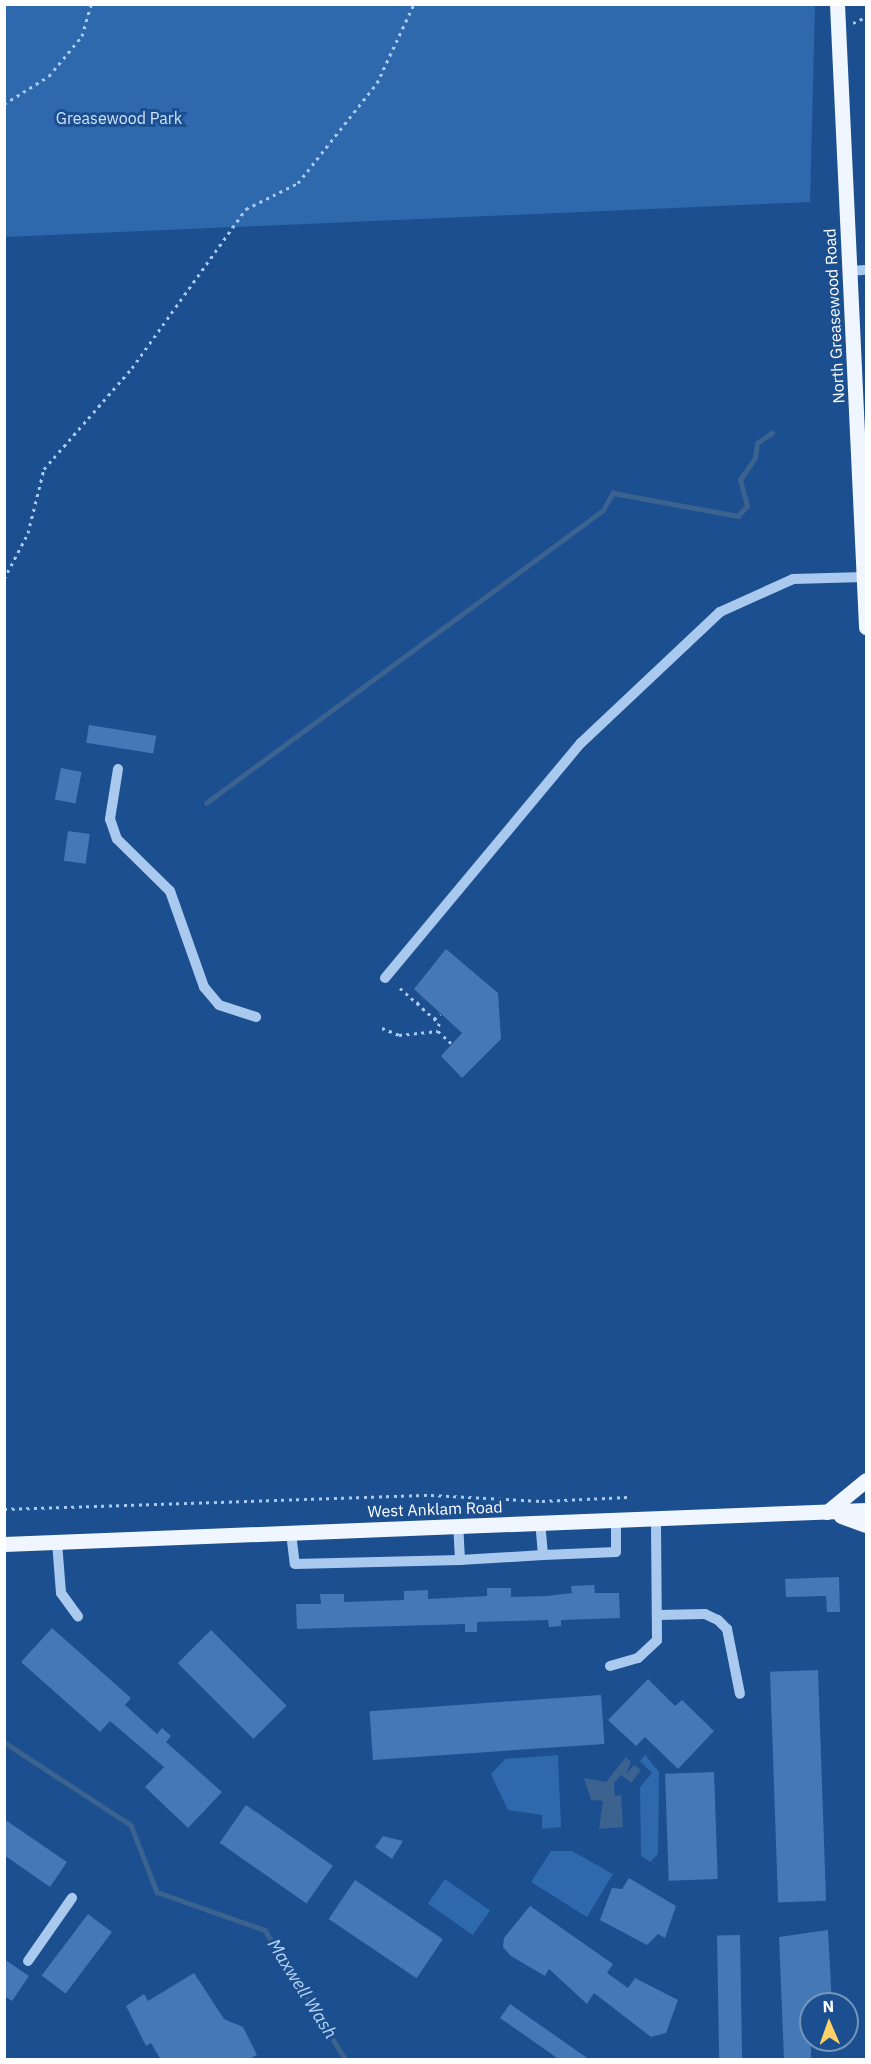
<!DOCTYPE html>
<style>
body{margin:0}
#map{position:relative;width:871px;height:2064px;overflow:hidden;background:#1b4f8f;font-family:"IBM Plex Sans",sans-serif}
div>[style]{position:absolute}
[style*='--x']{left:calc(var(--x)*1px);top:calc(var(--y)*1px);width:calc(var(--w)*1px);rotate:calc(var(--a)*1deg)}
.green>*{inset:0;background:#2e69ad;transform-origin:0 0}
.water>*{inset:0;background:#3c6290}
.stream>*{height:4.5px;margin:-2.25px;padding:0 2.25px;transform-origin:2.25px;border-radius:2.25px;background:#3c6290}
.building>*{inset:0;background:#4478b7;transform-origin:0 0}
.path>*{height:3px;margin-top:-1.5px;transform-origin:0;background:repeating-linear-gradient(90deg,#a9c9ee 0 3px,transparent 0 7.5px)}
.minor>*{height:10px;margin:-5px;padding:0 5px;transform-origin:5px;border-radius:5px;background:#a9c9ee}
.major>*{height:15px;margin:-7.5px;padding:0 7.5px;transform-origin:7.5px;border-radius:7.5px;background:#f0f6ff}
span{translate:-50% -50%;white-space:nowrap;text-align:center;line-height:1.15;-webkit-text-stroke:6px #1b4f8f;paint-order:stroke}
.park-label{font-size:16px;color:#cfe3fa}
.street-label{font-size:16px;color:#fff}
.water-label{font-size:18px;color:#b5d3f5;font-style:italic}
.frame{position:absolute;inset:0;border:6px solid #fff;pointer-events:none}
.north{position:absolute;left:799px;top:1992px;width:60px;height:60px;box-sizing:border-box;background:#1b4f8f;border:2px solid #7695bc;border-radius:50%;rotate:358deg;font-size:16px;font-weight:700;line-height:24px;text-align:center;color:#fff}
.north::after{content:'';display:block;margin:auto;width:21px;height:27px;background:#ffd166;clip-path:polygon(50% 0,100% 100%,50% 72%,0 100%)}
</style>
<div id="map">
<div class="green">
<div style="clip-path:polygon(4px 5px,815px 5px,810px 202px,5px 237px)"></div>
<div style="clip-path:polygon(558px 1755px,561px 1827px,542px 1829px,542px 1815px,508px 1810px,491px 1774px,505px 1759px)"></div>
<div style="clip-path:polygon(645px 1755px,659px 1772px,658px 1854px,650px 1862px,641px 1856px,640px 1787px,652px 1773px,640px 1761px)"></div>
<div style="clip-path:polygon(551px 1851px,572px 1851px,613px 1874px,587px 1917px,531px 1882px)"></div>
<div style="left:445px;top:1879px;width:55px;height:30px;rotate:35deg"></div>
</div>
<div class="water">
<div style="clip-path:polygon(626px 1757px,631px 1762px,626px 1774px,634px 1765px,641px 1770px,631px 1783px,621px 1775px,614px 1783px,615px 1796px,621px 1795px,623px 1827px,599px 1829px,603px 1801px,591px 1800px,584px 1778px,606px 1782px)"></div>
</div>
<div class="stream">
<div style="--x:206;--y:803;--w:493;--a:-36.4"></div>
<div style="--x:603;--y:510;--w:20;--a:-60"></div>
<div style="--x:613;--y:493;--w:127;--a:10.4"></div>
<div style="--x:738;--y:516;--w:13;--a:-48"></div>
<div style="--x:747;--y:506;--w:27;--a:-105"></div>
<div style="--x:740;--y:480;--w:27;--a:-56"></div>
<div style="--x:755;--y:458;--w:15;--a:-82"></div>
<div style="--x:757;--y:443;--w:18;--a:-34"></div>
<div style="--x:4;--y:1742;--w:152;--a:33.2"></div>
<div style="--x:131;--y:1825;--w:72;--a:68.8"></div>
<div style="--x:157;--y:1892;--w:114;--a:19.4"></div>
<div style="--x:265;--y:1930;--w:153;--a:58.1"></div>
</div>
<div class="building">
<div style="left:89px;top:725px;width:68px;height:18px;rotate:9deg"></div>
<div style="left:61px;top:768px;width:21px;height:32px;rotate:11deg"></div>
<div style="left:68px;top:831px;width:22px;height:30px;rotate:8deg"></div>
<div style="clip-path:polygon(446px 949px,498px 993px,501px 1039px,462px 1078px,441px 1056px,462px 1033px,414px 989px)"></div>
<div style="clip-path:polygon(839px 1577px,840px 1612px,827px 1612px,826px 1596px,786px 1597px,785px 1579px)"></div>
<div style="clip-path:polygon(594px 1585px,595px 1593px,619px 1593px,620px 1618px,561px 1620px,561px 1626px,549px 1627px,548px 1620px,477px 1622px,477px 1632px,465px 1632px,465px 1624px,297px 1629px,296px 1604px,321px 1604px,320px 1594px,344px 1594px,344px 1602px,404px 1600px,404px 1591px,428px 1590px,428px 1599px,487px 1596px,487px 1588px,511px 1588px,511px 1597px,547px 1596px,572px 1593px,571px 1586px)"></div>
<div style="clip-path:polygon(52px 1628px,131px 1698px,125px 1705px,157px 1734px,162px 1728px,171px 1736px,166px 1742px,222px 1792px,188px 1828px,145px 1787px,164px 1767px,110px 1721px,100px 1732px,21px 1662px)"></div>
<div style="left:211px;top:1630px;width:107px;height:47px;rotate:45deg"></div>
<div style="left:818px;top:1670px;width:231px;height:48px;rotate:88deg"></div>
<div style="clip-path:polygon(648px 1679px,675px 1706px,682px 1700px,714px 1731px,678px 1769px,645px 1737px,636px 1746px,608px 1720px)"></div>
<div style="left:601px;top:1695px;width:49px;height:232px;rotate:86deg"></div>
<div style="left:714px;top:1772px;width:107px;height:49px;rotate:88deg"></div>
<div style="left:246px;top:1805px;width:106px;height:46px;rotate:35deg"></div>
<div style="clip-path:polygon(4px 1819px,67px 1862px,50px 1887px,4px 1855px)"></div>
<div style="clip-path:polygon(383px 1836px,403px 1841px,392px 1859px,375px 1847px)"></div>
<div style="clip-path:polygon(629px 1878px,676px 1906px,665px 1938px,658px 1934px,647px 1945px,600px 1920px,612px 1888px,622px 1889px)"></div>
<div style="left:355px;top:1880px;width:106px;height:47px;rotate:34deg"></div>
<div style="clip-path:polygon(530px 1906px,613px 1964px,607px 1973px,628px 1988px,635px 1978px,678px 2000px,666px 2033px,651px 2037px,594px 1993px,587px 2004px,549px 1969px,545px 1976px,511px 1956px,503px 1947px,504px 1938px)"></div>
<div style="left:88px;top:1914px;width:30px;height:77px;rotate:37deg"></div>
<div style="clip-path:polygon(828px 1930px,832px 2004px,811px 2004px,811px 2060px,784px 2060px,779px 1937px)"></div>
<div style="left:740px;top:1935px;width:125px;height:23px;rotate:89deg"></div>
<div style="clip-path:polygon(4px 1959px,29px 1976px,12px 2001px,4px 1996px)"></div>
<div style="clip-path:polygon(194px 1973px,224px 2019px,243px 2027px,257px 2055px,247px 2060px,161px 2060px,151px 2043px,146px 2046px,126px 2006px,144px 1994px,148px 2001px)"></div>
<div style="clip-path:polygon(510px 2004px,590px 2060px,560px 2060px,500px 2018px)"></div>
</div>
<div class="path">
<div style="--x:853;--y:23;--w:14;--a:-25"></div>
<div style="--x:4;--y:104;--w:53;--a:-31.9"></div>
<div style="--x:49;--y:76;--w:52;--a:-50.5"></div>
<div style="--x:82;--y:36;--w:33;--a:-74"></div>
<div style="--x:4;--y:579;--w:52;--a:-62.4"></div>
<div style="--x:28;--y:533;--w:66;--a:-76"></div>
<div style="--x:44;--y:469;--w:134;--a:-48.9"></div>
<div style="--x:132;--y:368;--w:196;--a:-54.4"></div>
<div style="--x:246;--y:209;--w:58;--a:-26.6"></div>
<div style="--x:298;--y:183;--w:127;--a:-51.7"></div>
<div style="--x:377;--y:83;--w:87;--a:-64.9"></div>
<div style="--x:400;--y:988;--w:52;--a:41.9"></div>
<div style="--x:439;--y:1023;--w:8;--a:97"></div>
<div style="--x:438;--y:1031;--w:18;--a:43"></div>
<div style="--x:417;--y:1004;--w:8;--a:-50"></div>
<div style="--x:434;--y:1019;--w:8;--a:-40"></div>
<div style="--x:382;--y:1028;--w:18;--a:22"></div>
<div style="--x:399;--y:1035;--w:39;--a:-6"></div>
<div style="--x:4;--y:1509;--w:427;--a:-1.9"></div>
<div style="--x:431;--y:1495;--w:111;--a:3.1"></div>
<div style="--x:542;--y:1501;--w:86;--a:-2.7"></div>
</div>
<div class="minor">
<div style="--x:850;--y:271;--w:16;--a:-4"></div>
<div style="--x:118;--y:769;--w:51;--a:99.1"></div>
<div style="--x:110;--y:819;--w:21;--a:71"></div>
<div style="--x:117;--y:839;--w:74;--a:44.5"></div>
<div style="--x:170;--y:891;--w:102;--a:70.5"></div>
<div style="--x:204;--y:987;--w:23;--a:50"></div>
<div style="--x:219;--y:1005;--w:39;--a:18"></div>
<div style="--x:385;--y:978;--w:306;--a:-50.2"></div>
<div style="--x:581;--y:743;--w:191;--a:-43.3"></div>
<div style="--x:720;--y:612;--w:80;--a:-24.3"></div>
<div style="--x:793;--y:579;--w:71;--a:-1.6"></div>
<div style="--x:291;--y:1533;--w:31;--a:83"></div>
<div style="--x:295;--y:1564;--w:165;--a:-1.4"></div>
<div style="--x:460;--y:1560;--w:34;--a:-93"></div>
<div style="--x:57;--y:1542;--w:51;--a:85.5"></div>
<div style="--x:61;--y:1593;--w:29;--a:54"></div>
<div style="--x:543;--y:1555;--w:73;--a:-2.4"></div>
<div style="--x:616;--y:1552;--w:32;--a:-90"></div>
<div style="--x:460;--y:1560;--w:83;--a:-3.4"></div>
<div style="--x:543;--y:1555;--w:32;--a:-95"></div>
<div style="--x:658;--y:1615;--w:47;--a:-1.2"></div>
<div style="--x:705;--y:1614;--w:14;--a:25"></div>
<div style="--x:718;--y:1620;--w:13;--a:45"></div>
<div style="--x:727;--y:1629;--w:66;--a:78.7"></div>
<div style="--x:610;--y:1666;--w:29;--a:-16"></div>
<div style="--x:638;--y:1658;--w:26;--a:-43"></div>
<div style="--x:657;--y:1640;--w:121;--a:-90.5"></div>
<div style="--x:28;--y:1961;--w:77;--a:-55.1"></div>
</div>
<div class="major">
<div style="--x:837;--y:4;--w:624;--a:87.33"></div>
<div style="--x:827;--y:1512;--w:50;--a:-39.4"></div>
<div style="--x:841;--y:1516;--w:27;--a:20"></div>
<div style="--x:4;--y:1544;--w:863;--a:-2.26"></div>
</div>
<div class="park-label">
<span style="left:119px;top:118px">Greasewood Park</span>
</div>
<div class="street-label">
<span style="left:834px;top:316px;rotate:-93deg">North Greasewood Road</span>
<span style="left:435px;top:1509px;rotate:-2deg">West Anklam Road</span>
</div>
<div class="water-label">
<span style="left:302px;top:1989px;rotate:58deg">Maxwell Wash</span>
</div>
<div class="frame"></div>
<div class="north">N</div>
</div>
